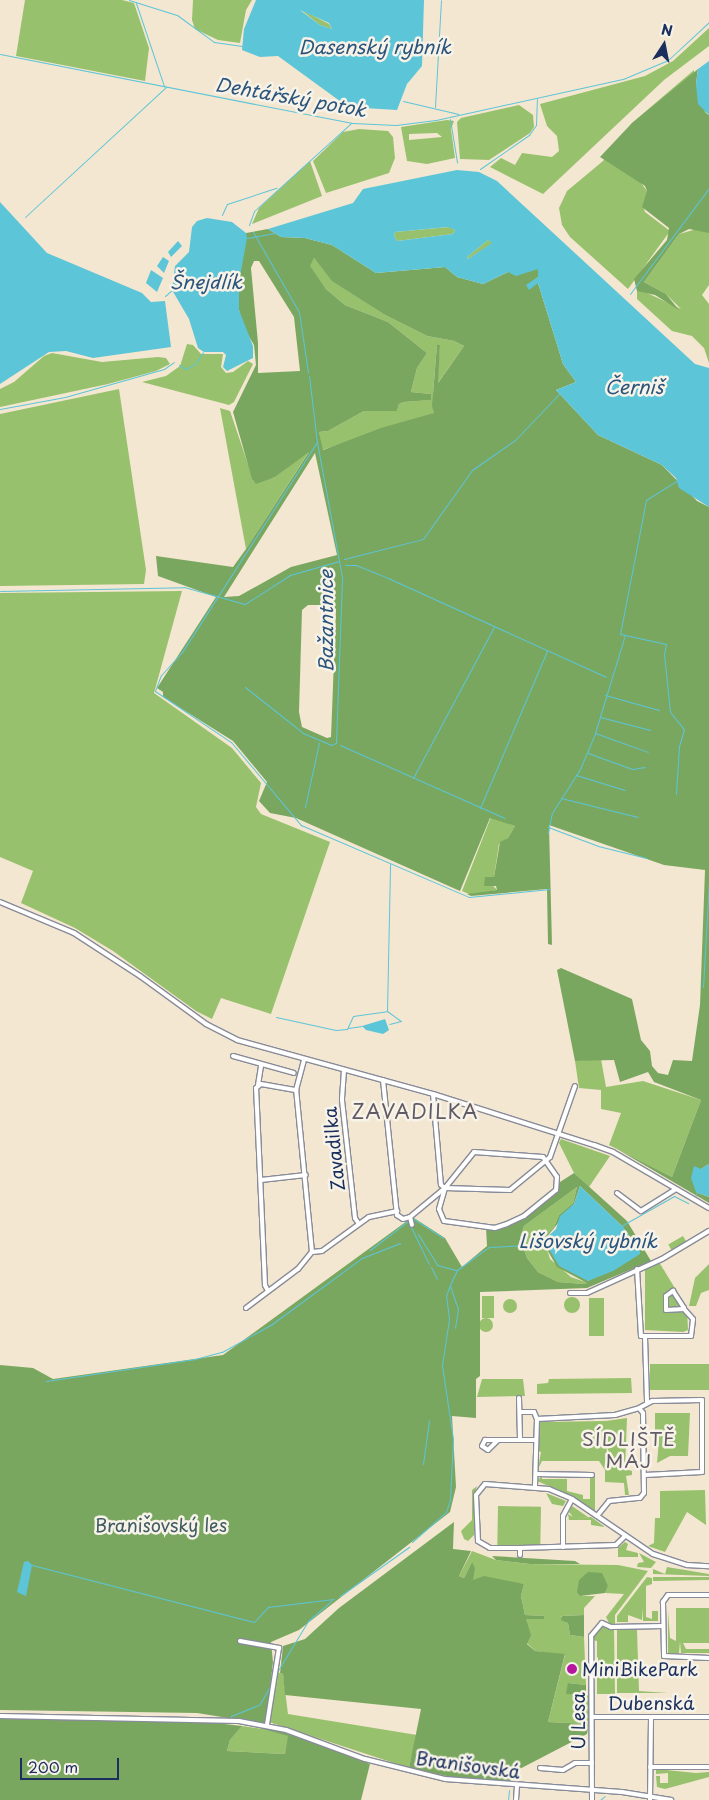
<!DOCTYPE html>
<meta charset="utf-8">
<style>
body{margin:0}
#map{position:relative;width:709px;height:1800px;overflow:hidden;background:#f4e7d1;font-family:"Playpen Sans",sans-serif}
div>[style]{position:absolute}
[style*='--x']{left:calc(var(--x)*1px);top:calc(var(--y)*1px);width:calc(var(--w)*1px);rotate:calc(var(--a)*1deg)}
.green>*{inset:0;background:#98c16d;transform-origin:0 0}
.round{border-radius:50%}
.forest>*{inset:0;background:#7aa760}
.water>*{inset:0;background:#5cc5d8}
.stream>*{height:1px;margin:-0.5px;padding:0 0.5px;transform-origin:0.5px;border-radius:0.5px;background:#5cc5d8}
.roads{filter:drop-shadow(1px 0 #888b98) drop-shadow(-1px 0 #888b98) drop-shadow(0 1px #888b98) drop-shadow(0 -1px #888b98)}
.minor>*{height:4px;margin:-2px;padding:0 2px;transform-origin:2px;border-radius:2px;background:#fff}
.dots>*{width:14px;height:14px;translate:-50% -50%;box-sizing:border-box;border:2px solid #f7f3e8;border-radius:50%}
span{translate:-50% -50%;white-space:nowrap;text-align:center;line-height:1.15;-webkit-text-stroke:5px #f7f3e8;paint-order:stroke}
.street-label{font-size:18px;color:#1b2f5e}
.park-label{font-size:18px;color:#405b62}
.poi-label{font-size:18px;color:#1b2f5e}
.left{translate:0 -50%;text-align:left}
.water-label{font-size:19px;color:#2b547c;font-style:italic}
.neighbourhood-label{font-size:19px;color:#625a65;letter-spacing:1px}
.quarter-label{font-size:20px;color:#625a65;letter-spacing:1px}
.north{position:absolute;left:639px;top:20px;width:50px;height:50px;-webkit-text-stroke:4px #f7f3e8;paint-order:stroke;rotate:11deg;font-size:14px;font-weight:700;line-height:20px;text-align:center;color:#1b2f5e}
.north::after{content:'';display:block;margin:auto;width:18px;height:22px;background:#1b2f5e;clip-path:polygon(50% 0,100% 100%,50% 72%,0 100%)}
.scale{position:absolute;left:20px;top:1758px;width:99px;height:22px;box-sizing:border-box;border:2px solid #1b2f5e;border-top:0;padding-left:6px;font-size:15px;line-height:18px;white-space:nowrap;color:#1b2f5e;-webkit-text-stroke:4px #f7f3e8;paint-order:stroke}
</style>
<div id="map">
<div class="green">
<div style="clip-path:polygon(25px 0,122px 0,134px 3px,149px 48px,145px 81px,16px 56px)"></div>
<div style="clip-path:polygon(193px 0,252px 0,246px 10px,240px 43px,218px 40px,195px 29px,192px 20px)"></div>
<div style="clip-path:polygon(300px 9px,329px 24px,332px 29px,320px 25px)"></div>
<div style="clip-path:polygon(709px 28px,709px 46px,664px 80px,543px 194px,490px 167px,501px 158px,515px 165px,522px 153px,552px 157px,559px 151px,557px 136px,547px 126px,540px 104px,645px 76px,673px 61px)"></div>
<div style="clip-path:polygon(evenodd,694px 70px,694px 86px,709px 118px,709px 285px,702px 295px,709px 304px,709px 363px,704px 348px,692px 336px,672px 331px,637px 299px,637px 291px,643px 291px,681px 309px,666px 294px,644px 282px,679px 234px,697px 229px,643px 205px,645px 212px,670px 231px,628px 289px,570px 237px,562px 225px,559px 208px,567px 191px,603px 161px,632px 123px,694px 70px,617px 167px,650px 184px,647px 191px,639px 180px,617px 167px)"></div>
<div style="clip-path:polygon(519px 105px,533px 115px,534px 127px,530px 133px,489px 160px,460px 159px,457px 122px,461px 118px)"></div>
<div style="clip-path:polygon(evenodd,447px 120px,454px 121px,451px 129px,455px 158px,427px 164px,407px 161px,401px 127px,447px 120px,437px 133px,442px 137px,409px 140px,409px 134px,437px 133px)"></div>
<div style="clip-path:polygon(359px 129px,388px 131px,393px 137px,395px 158px,389px 173px,326px 193px,313px 161px,343px 132px)"></div>
<div style="clip-path:polygon(310px 161px,322px 196px,252px 224px,259px 208px)"></div>
<div style="clip-path:polygon(449px 227px,455px 230px,453px 234px,397px 241px,394px 236px,395px 232px)"></div>
<div style="clip-path:polygon(488px 240px,493px 243px,468px 259px,467px 257px)"></div>
<div style="clip-path:polygon(314px 258px,333px 281px,385px 315px,427px 336px,454px 341px,464px 346px,437px 384px,440px 345px,437px 345px,433px 393px,435px 413px,322px 450px,319px 432px,328px 431px,364px 411px,397px 411px,399px 404px,404px 402px,430px 400px,431px 394px,411px 392px,417px 368px,427px 353px,388px 322px,345px 305px,326px 289px,309px 266px)"></div>
<div style="clip-path:polygon(187px 344px,193px 345px,201px 354px,223px 354px,221px 367px,226px 373px,233px 372px,248px 361px,253px 364px,234px 402px,229px 405px,142px 382px,166px 376px,180px 366px)"></div>
<div style="clip-path:polygon(52px 353px,102px 362px,158px 357px,166px 358px,170px 364px,156px 371px,108px 384px,0 407px,0 389px,14px 382px,44px 356px)"></div>
<div style="clip-path:polygon(119px 389px,146px 570px,144px 584px,0 586px,0 414px)"></div>
<div style="clip-path:polygon(220px 408px,230px 411px,254px 482px,275px 477px,310px 450px,246px 549px)"></div>
<div style="clip-path:polygon(182px 591px,154px 693px,232px 748px,261px 783px,256px 807px,261px 814px,330px 842px,271px 1014px,221px 998px,212px 1019px,196px 1011px,113px 951px,75px 928px,21px 903px,33px 871px,0 857px,0 593px)"></div>
<div style="clip-path:polygon(491px 817px,515px 826px,508px 838px,499px 844px,494px 877px,485px 877px,497px 890px,471px 895px,462px 891px)"></div>
<div style="clip-path:polygon(601px 1059px,606px 1087px,643px 1081px,701px 1100px,672px 1177px,609px 1145px,621px 1113px,601px 1109px,601px 1090px,579px 1088px,575px 1061px)"></div>
<div style="clip-path:polygon(561px 1139px,610px 1156px,589px 1187px,574px 1173px,559px 1143px)"></div>
<div style="clip-path:polygon(577px 1187px,573px 1203px,559px 1215px,554px 1227px,544px 1238px,550px 1259px,571px 1277px,588px 1283px,584px 1284px,558px 1282px,538px 1272px,527px 1258px,520px 1238px,524px 1226px)"></div>
<div style="left:683px;top:1236px;width:8px;height:17px;rotate:60deg"></div>
<div style="clip-path:polygon(659px 1262px,687px 1308px,688px 1330px,683px 1332px,645px 1330px,645px 1268px)"></div>
<div style="clip-path:polygon(709px 1264px,709px 1290px,701px 1293px,696px 1306px,689px 1306px,695px 1278px)"></div>
<div style="left:482px;top:1296px;width:12px;height:22px"></div>
<div class="round" style="left:564px;top:1297px;width:16px;height:16px"></div>
<div style="left:589px;top:1298px;width:15px;height:38px"></div>
<div class="round" style="left:503px;top:1299px;width:14px;height:14px"></div>
<div class="round" style="left:479px;top:1318px;width:14px;height:14px"></div>
<div style="left:650px;top:1364px;width:59px;height:26px"></div>
<div style="clip-path:polygon(631px 1378px,632px 1393px,537px 1394px,537px 1384px,548px 1383px,549px 1379px)"></div>
<div style="clip-path:polygon(482px 1379px,523px 1379px,525px 1396px,477px 1397px)"></div>
<div style="clip-path:polygon(655px 1413px,690px 1413px,688px 1456px,670px 1456px,657px 1463px,659px 1440px,655px 1434px)"></div>
<div style="clip-path:polygon(627px 1418px,625px 1469px,632px 1471px,632px 1475px,626px 1476px,629px 1495px,625px 1495px,624px 1483px,605px 1482px,605px 1470px,599px 1461px,542px 1461px,538px 1469px,541px 1452px,538px 1451px,538px 1422px,606px 1421px)"></div>
<div style="clip-path:polygon(590px 1475px,595px 1476px,595px 1511px,572px 1496px,537px 1481px,542px 1476px,542px 1479px,567px 1479px,567px 1491px,583px 1495px,583px 1499px,590px 1499px)"></div>
<div style="clip-path:polygon(477px 1486px,474px 1495px,474px 1535px,468px 1541px,464px 1539px,461px 1531px,472px 1520px,472px 1490px)"></div>
<div style="clip-path:polygon(705px 1490px,706px 1525px,687px 1512px,665px 1552px,648px 1546px,654px 1543px,655px 1518px,660px 1518px,660px 1491px)"></div>
<div style="clip-path:polygon(546px 1493px,566px 1501px,563px 1506px,552px 1504px)"></div>
<div style="left:498px;top:1506px;width:43px;height:39px;rotate:1deg"></div>
<div style="clip-path:polygon(572px 1506px,588px 1517px,575px 1518px,591px 1517px,605px 1527px,591px 1525px,591px 1520px,569px 1520px,568px 1514px,573px 1517px,569px 1512px)"></div>
<div style="clip-path:polygon(625px 1542px,628px 1544px,626px 1550px,638px 1553px,638px 1557px,618px 1557px,618px 1548px)"></div>
<div style="clip-path:polygon(472px 1551px,496px 1560px,529px 1564px,618px 1565px,648px 1571px,615px 1615px,615px 1626px,610px 1625px,606px 1617px,624px 1594px,605px 1593px,608px 1585px,580px 1596px,595px 1596px,584px 1608px,584px 1615px,561px 1616px,568px 1623px,570px 1635px,584px 1637px,586px 1685px,568px 1683px,583px 1695px,589px 1695px,589px 1724px,548px 1722px,565px 1655px,535px 1651px,527px 1643px,526px 1619px,544px 1619px,544px 1616px,525px 1615px,521px 1596px,524px 1584px,472px 1580px,472px 1562px,464px 1578px,459px 1576px)"></div>
<div style="clip-path:polygon(639px 1553px,656px 1562px,651px 1568px,637px 1567px,638px 1563px,644px 1562px)"></div>
<div style="clip-path:polygon(667px 1567px,709px 1574px,709px 1576px,653px 1574px,653px 1569px,665px 1574px)"></div>
<div style="clip-path:polygon(647px 1577px,652px 1578px,652px 1584px,646px 1586px,646px 1617px,652px 1619px,652px 1611px,658px 1611px,658px 1621px,643px 1621px,643px 1608px,642px 1620px,628px 1615px,628px 1622px,617px 1622px,617px 1616px)"></div>
<div style="clip-path:polygon(653px 1577px,709px 1577px,709px 1580px,653px 1581px)"></div>
<div style="clip-path:polygon(676px 1608px,709px 1608px,709px 1643px,683px 1643px,686px 1649px,709px 1649px,709px 1653px,681px 1653px,680px 1642px,679px 1653px,668px 1653px,668px 1611px,670px 1638px,676px 1641px)"></div>
<div style="clip-path:polygon(603px 1626px,614px 1629px,615px 1694px,597px 1694px,597px 1641px,592px 1640px,596px 1631px)"></div>
<div style="clip-path:polygon(640px 1628px,637px 1630px,639px 1691px,668px 1693px,617px 1693px,617px 1629px)"></div>
<div style="clip-path:polygon(277px 1672px,283px 1674px,288px 1714px,417px 1735px,409px 1768px,269px 1722px)"></div>
<div style="clip-path:polygon(242px 1726px,271px 1730px,289px 1736px,285px 1754px,227px 1751px,230px 1740px)"></div>
<div style="clip-path:polygon(656px 1769px,696px 1773px,709px 1772px,709px 1777px,665px 1789px,657px 1787px,656px 1776px,660px 1776px,660px 1783px,668px 1783px,668px 1773px,656px 1774px)"></div>
</div>
<div class="forest">
<div style="clip-path:polygon(698px 69px,696px 84px,705px 113px,709px 115px,709px 233px,689px 229px,679px 234px,644px 282px,666px 294px,679px 310px,655px 295px,637px 291px,634px 279px,667px 240px,669px 228px,642px 207px,647px 191px,645px 186px,600px 157px,632px 123px)"></div>
<div style="clip-path:polygon(evenodd,268px 229px,281px 237px,305px 238px,332px 245px,376px 273px,445px 267px,457px 277px,483px 284px,508px 272px,538px 269px,538px 277px,529px 284px,538px 283px,563px 364px,576px 382px,556px 390px,598px 435px,662px 465px,697px 501px,709px 507px,709px 1164px,701px 1169px,696px 1192px,709px 1197px,709px 1203px,617px 1149px,672px 1177px,701px 1100px,654px 1082px,648px 1072px,620px 1082px,614px 1060px,575px 1061px,557px 970px,561px 968px,632px 999px,641px 1040px,650px 1051px,652px 1066px,658px 1073px,668px 1075px,673px 1060px,692px 1061px,700px 1005px,705px 870px,664px 865px,549px 825px,552px 945px,548px 944px,547px 889px,471px 896px,467px 894px,497px 890px,496px 886px,484px 886px,485px 877px,494px 877px,500px 842px,508px 838px,515px 826px,490px 818px,460px 891px,296px 818px,270px 813px,259px 801px,267px 782px,233px 741px,163px 697px,163px 692px,157px 688px,216px 597px,158px 576px,156px 556px,233px 567px,246px 549px,242px 533px,246px 549px,309px 452px,275px 477px,256px 484px,252px 479px,233px 412px,256px 365px,254px 345px,244px 328px,239px 310px,239px 282px,246px 233px,268px 229px,314px 258px,332px 281px,385px 315px,427px 336px,454px 341px,464px 346px,438px 383px,440px 345px,437px 345px,432px 406px,434px 413px,381px 428px,323px 450px,319px 432px,328px 431px,364px 411px,397px 411px,399px 404px,404px 402px,431px 400px,431px 394px,411px 392px,417px 368px,427px 353px,388px 322px,345px 305px,326px 289px,310px 266px,314px 258px,268px 229px,254px 261px,259px 261px,294px 317px,300px 371px,258px 373px,258px 343px,251px 268px,254px 261px,268px 229px,315px 453px,337px 555px,291px 567px,239px 596px,224px 597px,315px 453px,268px 229px,325px 605px,336px 609px,331px 737px,327px 738px,302px 727px,299px 712px,302px 610px,308px 605px,325px 605px)"></div>
<div style="clip-path:polygon(evenodd,574px 1173px,627px 1221px,651px 1261px,587px 1288px,480px 1292px,480px 1376px,476px 1379px,476px 1418px,452px 1416px,456px 1487px,450px 1512px,299px 1630px,271px 1642px,273px 1662px,266px 1724px,197px 1713px,0 1710px,0 1365px,33px 1368px,53px 1379px,223px 1355px,407px 1221px,414px 1218px,445px 1238px,462px 1267px,487px 1246px,486px 1228px,505px 1228px,525px 1217px,556px 1192px,560px 1182px,574px 1173px,580px 1186px,622px 1226px,640px 1250px,588px 1281px,545px 1239px,574px 1204px,580px 1186px,574px 1173px,577px 1187px,573px 1203px,559px 1215px,554px 1227px,544px 1238px,544px 1244px,557px 1267px,587px 1283px,584px 1284px,558px 1282px,538px 1272px,527px 1258px,520px 1238px,524px 1226px,577px 1187px)"></div>
<div style="clip-path:polygon(454px 1522px,453px 1549px,471px 1551px,459px 1576px,464px 1578px,472px 1562px,475px 1568px,473px 1580px,484px 1576px,524px 1584px,521px 1596px,525px 1615px,544px 1616px,544px 1619px,526px 1619px,531px 1635px,527px 1644px,535px 1651px,565px 1654px,548px 1722px,589px 1724px,587px 1734px,510px 1774px,511px 1782px,451px 1777px,409px 1768px,421px 1709px,285px 1695px,283px 1674px,280px 1673px,283px 1646px,305px 1639px,339px 1608px)"></div>
<div style="clip-path:polygon(492px 1556px,575px 1561px,580px 1564px,530px 1564px,496px 1560px)"></div>
<div style="clip-path:polygon(588px 1572px,602px 1573px,608px 1586px,605px 1593px,580px 1596px,577px 1592px,579px 1580px)"></div>
<div style="clip-path:polygon(584px 1615px,584px 1637px,570px 1635px,568px 1623px,561px 1620px,562px 1616px)"></div>
<div style="clip-path:polygon(568px 1683px,586px 1685px,586px 1695px,566px 1694px)"></div>
<div style="clip-path:polygon(0 1719px,198px 1721px,242px 1726px,230px 1740px,227px 1751px,285px 1754px,288px 1736px,260px 1728px,266px 1728px,293px 1735px,370px 1764px,361px 1800px,0 1800px)"></div>
</div>
<div class="water">
<div style="clip-path:polygon(evenodd,256px 0,424px 0,422px 66px,407px 84px,397px 110px,348px 107px,278px 56px,260px 57px,242px 50px,244px 29px,256px 0,300px 10px,329px 23px,332px 29px,320px 25px,300px 10px)"></div>
<div style="clip-path:polygon(709px 61px,709px 115px,698px 104px,696px 84px,698px 69px)"></div>
<div style="clip-path:polygon(evenodd,457px 170px,479px 172px,497px 181px,695px 364px,709px 368px,709px 507px,679px 488px,676px 478px,662px 465px,598px 435px,556px 390px,576px 382px,563px 364px,538px 283px,529px 290px,526px 285px,538px 277px,538px 269px,516px 276px,508px 272px,483px 284px,457px 277px,445px 267px,376px 273px,332px 245px,305px 238px,281px 237px,268px 229px,353px 203px,363px 189px,457px 170px,448px 227px,455px 230px,453px 234px,397px 241px,394px 236px,395px 232px,448px 227px,457px 170px,488px 240px,492px 243px,468px 259px,467px 257px,488px 240px)"></div>
<div style="clip-path:polygon(0 202px,47px 253px,142px 293px,151px 302px,165px 301px,171px 347px,93px 358px,66px 351px,49px 352px,0 384px)"></div>
<div style="clip-path:polygon(207px 218px,232px 222px,246px 233px,247px 238px,239px 282px,239px 310px,253px 346px,253px 358px,227px 371px,223px 367px,226px 355px,223px 352px,204px 352px,198px 348px,189px 319px,172px 290px,175px 266px,189px 252px,192px 227px,197px 221px)"></div>
<div style="clip-path:polygon(178px 241px,182px 246px,171px 257px,168px 252px)"></div>
<div style="clip-path:polygon(163px 257px,169px 261px,164px 273px,157px 266px)"></div>
<div style="clip-path:polygon(151px 270px,163px 278px,157px 292px,146px 283px)"></div>
<div style="clip-path:polygon(385px 1019px,389px 1030px,383px 1034px,366px 1030px,362px 1026px)"></div>
<div style="clip-path:polygon(709px 1164px,709px 1197px,696px 1192px,691px 1178px,694px 1166px,701px 1169px)"></div>
<div style="clip-path:polygon(580px 1186px,622px 1226px,640px 1250px,640px 1254px,613px 1271px,588px 1281px,559px 1266px,546px 1244px,545px 1239px,556px 1229px,560px 1216px,574px 1204px)"></div>
<div style="clip-path:polygon(28px 1561px,32px 1565px,26px 1596px,17px 1592px,24px 1562px)"></div>
</div>
<div class="stream">
<div style="--x:129;--y:0;--w:50;--a:17.4"></div>
<div style="--x:177;--y:15;--w:46;--a:36.1"></div>
<div style="--x:214;--y:42;--w:30;--a:8"></div>
<div style="--x:136;--y:3;--w:88;--a:71.4"></div>
<div style="--x:0;--y:54;--w:359;--a:11.1"></div>
<div style="--x:352;--y:123;--w:44;--a:2.6"></div>
<div style="--x:396;--y:125;--w:40;--a:-7.1"></div>
<div style="--x:436;--y:120;--w:191;--a:-12.4"></div>
<div style="--x:623;--y:79;--w:49;--a:-22.9"></div>
<div style="--x:668;--y:60;--w:56;--a:-42.8"></div>
<div style="--x:403;--y:101;--w:57;--a:13.1"></div>
<div style="--x:435;--y:107;--w:107;--a:-86.8"></div>
<div style="--x:450;--y:119;--w:44;--a:80.8"></div>
<div style="--x:480;--y:169;--w:60;--a:-34.8"></div>
<div style="--x:529;--y:135;--w:12;--a:-55"></div>
<div style="--x:536;--y:125;--w:26;--a:-88"></div>
<div style="--x:222;--y:215;--w:12;--a:-66"></div>
<div style="--x:227;--y:204;--w:52;--a:-18.1"></div>
<div style="--x:25;--y:217;--w:192;--a:-42.7"></div>
<div style="--x:249;--y:225;--w:15;--a:-70"></div>
<div style="--x:254;--y:211;--w:131;--a:-42.2"></div>
<div style="--x:253;--y:232;--w:92;--a:60.1"></div>
<div style="--x:299;--y:312;--w:61;--a:81.5"></div>
<div style="--x:247;--y:238;--w:27;--a:-10"></div>
<div style="--x:630;--y:294;--w:132;--a:-53.3"></div>
<div style="--x:165;--y:296;--w:9;--a:-41"></div>
<div style="--x:179;--y:365;--w:8;--a:30"></div>
<div style="--x:186;--y:369;--w:10;--a:-29"></div>
<div style="--x:195;--y:364;--w:14;--a:-56"></div>
<div style="--x:309;--y:376;--w:66;--a:83.1"></div>
<div style="--x:317;--y:442;--w:250;--a:122.7"></div>
<div style="--x:182;--y:652;--w:31;--a:132"></div>
<div style="--x:161;--y:675;--w:17;--a:111"></div>
<div style="--x:155;--y:691;--w:92;--a:33.9"></div>
<div style="--x:231;--y:742;--w:109;--a:49.9"></div>
<div style="--x:301;--y:825;--w:183;--a:23.2"></div>
<div style="--x:469;--y:897;--w:81;--a:-5.6"></div>
<div style="--x:0;--y:409;--w:66;--a:-10.5"></div>
<div style="--x:65;--y:397;--w:103;--a:-15.8"></div>
<div style="--x:164;--y:369;--w:12;--a:-35"></div>
<div style="--x:344;--y:559;--w:81;--a:-14.2"></div>
<div style="--x:423;--y:539;--w:85;--a:-54.6"></div>
<div style="--x:472;--y:470;--w:52;--a:-34.9"></div>
<div style="--x:515;--y:440;--w:64;--a:-46.3"></div>
<div style="--x:345;--y:565;--w:11;--a:0"></div>
<div style="--x:356;--y:565;--w:35;--a:22"></div>
<div style="--x:388;--y:578;--w:239;--a:24.4"></div>
<div style="--x:0;--y:591;--w:184;--a:-1.2"></div>
<div style="--x:184;--y:587;--w:63;--a:15.6"></div>
<div style="--x:245;--y:604;--w:54;--a:-32.8"></div>
<div style="--x:290;--y:575;--w:51;--a:-15.9"></div>
<div style="--x:625;--y:635;--w:42;--a:12.4"></div>
<div style="--x:666;--y:644;--w:10;--a:101"></div>
<div style="--x:664;--y:654;--w:58;--a:84.1"></div>
<div style="--x:670;--y:712;--w:22;--a:51"></div>
<div style="--x:684;--y:729;--w:18;--a:106"></div>
<div style="--x:679;--y:746;--w:48;--a:93.6"></div>
<div style="--x:245;--y:687;--w:74;--a:38.4"></div>
<div style="--x:303;--y:733;--w:30;--a:23"></div>
<div style="--x:331;--y:745;--w:5;--a:-22"></div>
<div style="--x:336;--y:743;--w:166;--a:-87.9"></div>
<div style="--x:342;--y:577;--w:137;--a:-100.5"></div>
<div style="--x:605;--y:695;--w:56;--a:15.5"></div>
<div style="--x:600;--y:717;--w:52;--a:14.6"></div>
<div style="--x:595;--y:733;--w:56;--a:19.7"></div>
<div style="--x:340;--y:745;--w:180;--a:23.9"></div>
<div style="--x:588;--y:753;--w:47;--a:20"></div>
<div style="--x:632;--y:769;--w:13;--a:-9"></div>
<div style="--x:576;--y:775;--w:51;--a:17"></div>
<div style="--x:413;--y:778;--w:171;--a:-61.8"></div>
<div style="--x:561;--y:798;--w:79;--a:13.9"></div>
<div style="--x:305;--y:807;--w:66;--a:-77.8"></div>
<div style="--x:480;--y:808;--w:171;--a:-66.9"></div>
<div style="--x:548;--y:827;--w:53;--a:20.8"></div>
<div style="--x:598;--y:846;--w:50;--a:13.8"></div>
<div style="--x:548;--y:833;--w:20;--a:-79"></div>
<div style="--x:552;--y:813;--w:52;--a:-57.5"></div>
<div style="--x:580;--y:769;--w:39;--a:-67"></div>
<div style="--x:595;--y:733;--w:102;--a:-73"></div>
<div style="--x:625;--y:635;--w:5;--a:-169"></div>
<div style="--x:620;--y:634;--w:136;--a:-79"></div>
<div style="--x:646;--y:500;--w:36;--a:-32"></div>
<div style="--x:703;--y:987;--w:108;--a:-86.8"></div>
<div style="--x:387;--y:1011;--w:17;--a:36"></div>
<div style="--x:401;--y:1021;--w:12;--a:166"></div>
<div style="--x:276;--y:1017;--w:61;--a:12.2"></div>
<div style="--x:336;--y:1030;--w:11;--a:-5"></div>
<div style="--x:347;--y:1029;--w:14;--a:-65"></div>
<div style="--x:353;--y:1016;--w:34;--a:-8"></div>
<div style="--x:387;--y:1011;--w:147;--a:-88.8"></div>
<div style="--x:348;--y:1028;--w:14;--a:-8"></div>
<div style="--x:695;--y:1197;--w:5;--a:-68"></div>
<div style="--x:414;--y:1219;--w:35;--a:33"></div>
<div style="--x:621;--y:1226;--w:61;--a:-29.5"></div>
<div style="--x:674;--y:1196;--w:16;--a:27"></div>
<div style="--x:411;--y:1227;--w:41;--a:64.1"></div>
<div style="--x:418;--y:1234;--w:36;--a:58"></div>
<div style="--x:437;--y:1265;--w:20;--a:15"></div>
<div style="--x:370;--y:1250;--w:48;--a:-37.3"></div>
<div style="--x:431;--y:1267;--w:13;--a:63"></div>
<div style="--x:450;--y:1286;--w:24;--a:71"></div>
<div style="--x:458;--y:1309;--w:19;--a:99"></div>
<div style="--x:46;--y:1381;--w:151;--a:-8.4"></div>
<div style="--x:195;--y:1359;--w:28;--a:-15"></div>
<div style="--x:222;--y:1352;--w:57;--a:-29.2"></div>
<div style="--x:272;--y:1324;--w:112;--a:-36.3"></div>
<div style="--x:362;--y:1258;--w:41;--a:-21.5"></div>
<div style="--x:423;--y:1464;--w:44;--a:-82.2"></div>
<div style="--x:412;--y:1542;--w:45;--a:-41.4"></div>
<div style="--x:446;--y:1512;--w:13;--a:-72"></div>
<div style="--x:450;--y:1500;--w:61;--a:-87.2"></div>
<div style="--x:453;--y:1439;--w:75;--a:-98.5"></div>
<div style="--x:442;--y:1365;--w:47;--a:-81.3"></div>
<div style="--x:449;--y:1319;--w:23;--a:-97"></div>
<div style="--x:446;--y:1296;--w:12;--a:-70"></div>
<div style="--x:450;--y:1285;--w:17;--a:-65"></div>
<div style="--x:457;--y:1270;--w:39;--a:-36"></div>
<div style="--x:489;--y:1247;--w:58;--a:-3"></div>
<div style="--x:32;--y:1565;--w:229;--a:14.4"></div>
<div style="--x:254;--y:1622;--w:21;--a:-47"></div>
<div style="--x:268;--y:1607;--w:66;--a:-6.9"></div>
<div style="--x:340;--y:1596;--w:85;--a:-35.4"></div>
<div style="--x:277;--y:1672;--w:60;--a:-58.7"></div>
<div style="--x:308;--y:1621;--w:32;--a:-41"></div>
<div style="--x:231;--y:1720;--w:4;--a:-90"></div>
<div style="--x:231;--y:1716;--w:31;--a:-22"></div>
<div style="--x:260;--y:1704;--w:25;--a:-61"></div>
<div style="--x:508;--y:1800;--w:10;--a:-84"></div>
<div style="--x:600;--y:1800;--w:6;--a:-39"></div>
</div>
<div class="roads">
<div class="minor">
<div style="--x:0;--y:902;--w:80;--a:22.7"></div>
<div style="--x:74;--y:933;--w:79;--a:33.1"></div>
<div style="--x:140;--y:976;--w:82;--a:36"></div>
<div style="--x:206;--y:1024;--w:35;--a:27"></div>
<div style="--x:237;--y:1040;--w:203;--a:15.4"></div>
<div style="--x:433;--y:1094;--w:169;--a:17.6"></div>
<div style="--x:594;--y:1145;--w:20;--a:20"></div>
<div style="--x:613;--y:1152;--w:111;--a:30.3"></div>
<div style="--x:233;--y:1056;--w:63;--a:15.6"></div>
<div style="--x:344;--y:1070;--w:30;--a:94"></div>
<div style="--x:342;--y:1100;--w:119;--a:83.7"></div>
<div style="--x:355;--y:1218;--w:7;--a:56"></div>
<div style="--x:383;--y:1080;--w:136;--a:84.1"></div>
<div style="--x:397;--y:1215;--w:7;--a:34"></div>
<div style="--x:403;--y:1219;--w:7;--a:-16"></div>
<div style="--x:410;--y:1217;--w:45;--a:-39.6"></div>
<div style="--x:445;--y:1188;--w:65;--a:1.8"></div>
<div style="--x:510;--y:1190;--w:52;--a:-39.5"></div>
<div style="--x:550;--y:1157;--w:75;--a:-70.6"></div>
<div style="--x:258;--y:1085;--w:20;--a:-81"></div>
<div style="--x:433;--y:1094;--w:91;--a:85"></div>
<div style="--x:441;--y:1185;--w:5;--a:37"></div>
<div style="--x:474;--y:1152;--w:69;--a:4.1"></div>
<div style="--x:543;--y:1157;--w:24;--a:55"></div>
<div style="--x:557;--y:1177;--w:13;--a:94"></div>
<div style="--x:556;--y:1190;--w:41;--a:140.9"></div>
<div style="--x:524;--y:1216;--w:19;--a:155"></div>
<div style="--x:507;--y:1224;--w:13;--a:162"></div>
<div style="--x:495;--y:1228;--w:51;--a:-172.2"></div>
<div style="--x:444;--y:1221;--w:13;--a:-113"></div>
<div style="--x:439;--y:1209;--w:22;--a:-74"></div>
<div style="--x:445;--y:1188;--w:46;--a:-51.1"></div>
<div style="--x:261;--y:1180;--w:45;--a:-6.3"></div>
<div style="--x:617;--y:1193;--w:30;--a:37"></div>
<div style="--x:641;--y:1211;--w:40;--a:-32"></div>
<div style="--x:410;--y:1217;--w:8;--a:76"></div>
<div style="--x:312;--y:1252;--w:10;--a:-6"></div>
<div style="--x:322;--y:1251;--w:58;--a:-35.9"></div>
<div style="--x:369;--y:1217;--w:29;--a:-12"></div>
<div style="--x:637;--y:1269;--w:67;--a:86.6"></div>
<div style="--x:641;--y:1336;--w:50;--a:0"></div>
<div style="--x:691;--y:1336;--w:17;--a:-83"></div>
<div style="--x:693;--y:1319;--w:13;--a:-132"></div>
<div style="--x:268;--y:1291;--w:7;--a:-117"></div>
<div style="--x:265;--y:1285;--w:197;--a:-92.6"></div>
<div style="--x:256;--y:1088;--w:6;--a:-39"></div>
<div style="--x:261;--y:1084;--w:36;--a:10"></div>
<div style="--x:673;--y:1291;--w:20;--a:57"></div>
<div style="--x:684;--y:1308;--w:1;--a:90"></div>
<div style="--x:684;--y:1309;--w:18;--a:177"></div>
<div style="--x:666;--y:1310;--w:14;--a:-90"></div>
<div style="--x:666;--y:1296;--w:9;--a:-36"></div>
<div style="--x:570;--y:1293;--w:17;--a:0"></div>
<div style="--x:587;--y:1293;--w:82;--a:-24.4"></div>
<div style="--x:662;--y:1259;--w:55;--a:-30.8"></div>
<div style="--x:246;--y:1308;--w:65;--a:-36.9"></div>
<div style="--x:298;--y:1269;--w:22;--a:-51"></div>
<div style="--x:312;--y:1252;--w:163;--a:-95.6"></div>
<div style="--x:296;--y:1090;--w:31;--a:-75"></div>
<div style="--x:645;--y:1337;--w:65;--a:88.2"></div>
<div style="--x:519;--y:1398;--w:42;--a:88.6"></div>
<div style="--x:639;--y:1408;--w:15;--a:-28"></div>
<div style="--x:652;--y:1401;--w:50;--a:-1.1"></div>
<div style="--x:702;--y:1400;--w:72;--a:90"></div>
<div style="--x:702;--y:1472;--w:57;--a:177"></div>
<div style="--x:520;--y:1412;--w:14;--a:0"></div>
<div style="--x:534;--y:1412;--w:8;--a:67"></div>
<div style="--x:537;--y:1419;--w:67;--a:91.7"></div>
<div style="--x:537;--y:1419;--w:78;--a:-2.9"></div>
<div style="--x:615;--y:1415;--w:25;--a:-16"></div>
<div style="--x:498;--y:1440;--w:14;--a:135"></div>
<div style="--x:488;--y:1450;--w:7;--a:-146"></div>
<div style="--x:482;--y:1446;--w:7;--a:-63"></div>
<div style="--x:485;--y:1440;--w:50;--a:0"></div>
<div style="--x:536;--y:1474;--w:56;--a:1"></div>
<div style="--x:597;--y:1516;--w:19;--a:-51"></div>
<div style="--x:609;--y:1501;--w:31;--a:-6"></div>
<div style="--x:640;--y:1498;--w:6;--a:-51"></div>
<div style="--x:644;--y:1493;--w:80;--a:-90.7"></div>
<div style="--x:643;--y:1413;--w:6;--a:-129"></div>
<div style="--x:563;--y:1547;--w:31;--a:-90"></div>
<div style="--x:563;--y:1516;--w:19;--a:-62"></div>
<div style="--x:520;--y:1548;--w:30;--a:180"></div>
<div style="--x:490;--y:1548;--w:14;--a:-150"></div>
<div style="--x:478;--y:1541;--w:46;--a:-92.5"></div>
<div style="--x:476;--y:1495;--w:14;--a:-51"></div>
<div style="--x:485;--y:1484;--w:64;--a:4.5"></div>
<div style="--x:549;--y:1489;--w:25;--a:23"></div>
<div style="--x:572;--y:1499;--w:98;--a:34.2"></div>
<div style="--x:653;--y:1554;--w:36;--a:18"></div>
<div style="--x:687;--y:1565;--w:22;--a:3"></div>
<div style="--x:520;--y:1555;--w:7;--a:-90"></div>
<div style="--x:520;--y:1548;--w:96;--a:-1.8"></div>
<div style="--x:616;--y:1545;--w:13;--a:-45"></div>
<div style="--x:709;--y:1595;--w:41;--a:180"></div>
<div style="--x:668;--y:1595;--w:9;--a:126"></div>
<div style="--x:663;--y:1602;--w:54;--a:88.9"></div>
<div style="--x:664;--y:1656;--w:45;--a:2.5"></div>
<div style="--x:240;--y:1641;--w:40;--a:10"></div>
<div style="--x:279;--y:1648;--w:78;--a:98.9"></div>
<div style="--x:0;--y:1716;--w:239;--a:1.2"></div>
<div style="--x:239;--y:1721;--w:48;--a:10.8"></div>
<div style="--x:286;--y:1730;--w:84;--a:20.2"></div>
<div style="--x:365;--y:1759;--w:82;--a:14"></div>
<div style="--x:445;--y:1779;--w:177;--a:4.2"></div>
<div style="--x:622;--y:1792;--w:50;--a:9.3"></div>
<div style="--x:592;--y:1717;--w:117;--a:0"></div>
<div style="--x:650;--y:1767;--w:59;--a:0"></div>
<div style="--x:540;--y:1768;--w:23;--a:5"></div>
<div style="--x:563;--y:1770;--w:14;--a:-30"></div>
<div style="--x:575;--y:1763;--w:17;--a:0"></div>
<div style="--x:516;--y:1800;--w:14;--a:-86"></div>
<div style="--x:592;--y:1800;--w:164;--a:-90.3"></div>
<div style="--x:591;--y:1636;--w:17;--a:-50"></div>
<div style="--x:602;--y:1623;--w:10;--a:24"></div>
<div style="--x:611;--y:1627;--w:52;--a:-1.1"></div>
<div style="--x:650;--y:1800;--w:83;--a:-89.3"></div>
</div>
</div>
<div class="dots">
<div style="left:572px;top:1669px;background:#b5179e"></div>
</div>
<div class="street-label">
<span style="left:334px;top:1149px;rotate:-96deg">Zavadilka</span>
<span style="left:651px;top:1703px">Dubenská</span>
<span style="left:578px;top:1721px;rotate:-90deg">U Lesa</span>
<span style="left:468px;top:1765px;rotate:8deg">Branišovská</span>
</div>
<div class="park-label">
<span style="left:161px;top:1525px">Branišovský les</span>
</div>
<div class="poi-label">
<span class="left" style="left:582px;top:1669px">MiniBikePark</span>
</div>
<div class="water-label">
<span style="left:375px;top:47px">Dasenský rybník</span>
<span style="left:291px;top:97px;rotate:10deg">Dehtářský potok</span>
<span style="left:206px;top:282px">Šnejdlík</span>
<span style="left:634px;top:387px">Černiš</span>
<span style="left:326px;top:621px;rotate:-90deg">Bažantnice</span>
<span style="left:588px;top:1241px">Lišovský rybník</span>
</div>
<div class="neighbourhood-label">
<span style="left:629px;top:1450px">SÍDLIŠTĚ<br>MÁJ</span>
</div>
<div class="quarter-label">
<span style="left:415px;top:1111px">ZAVADILKA</span>
</div>
<div class="north">N</div>
<div class="scale">200 m</div>
</div>
